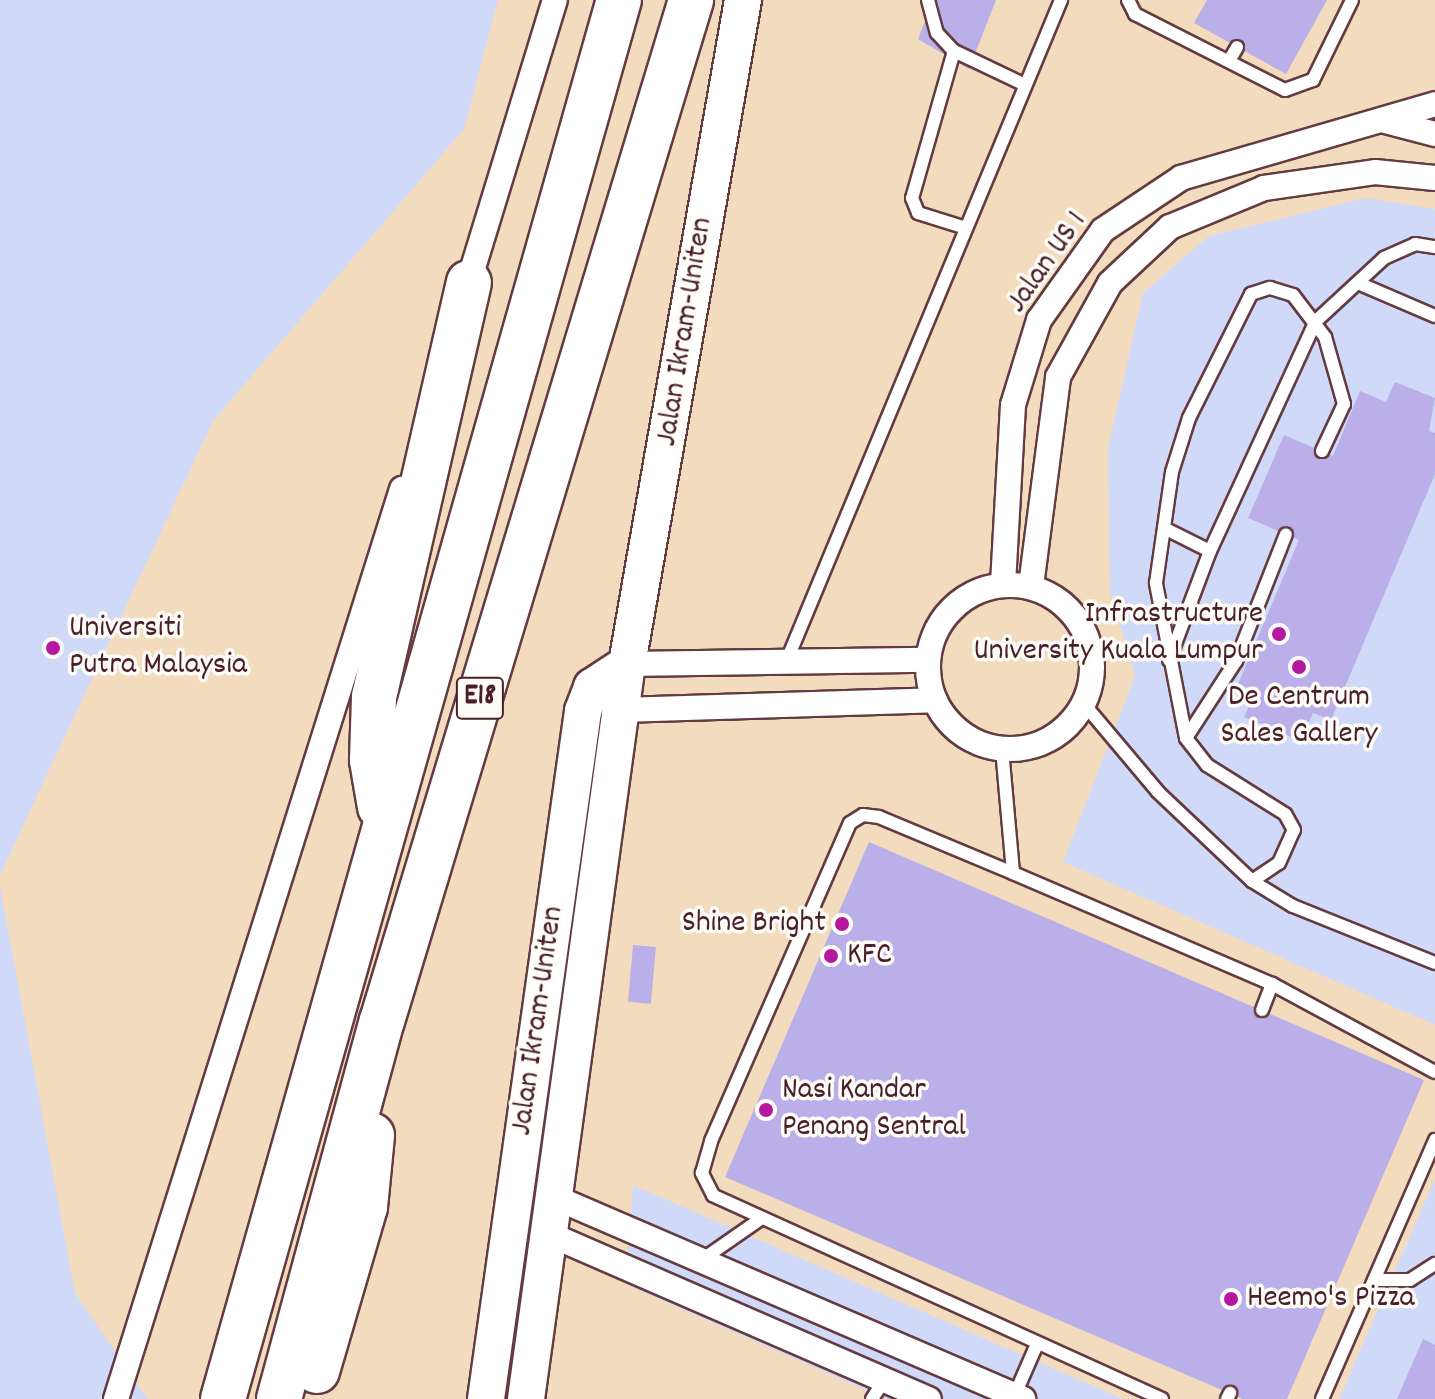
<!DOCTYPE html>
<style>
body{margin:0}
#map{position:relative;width:1435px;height:1399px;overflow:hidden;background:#f3dcbd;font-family:Dekko,sans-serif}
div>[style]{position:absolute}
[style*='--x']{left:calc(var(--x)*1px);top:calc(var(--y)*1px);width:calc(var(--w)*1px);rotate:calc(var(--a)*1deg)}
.built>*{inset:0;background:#d1d9f9}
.building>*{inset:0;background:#baafe9;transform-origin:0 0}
.roads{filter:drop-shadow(2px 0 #633b41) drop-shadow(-2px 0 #633b41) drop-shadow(0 2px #633b41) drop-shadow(0 -2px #633b41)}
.service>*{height:12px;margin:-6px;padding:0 6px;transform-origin:6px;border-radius:6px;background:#fff}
.minor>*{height:24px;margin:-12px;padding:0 12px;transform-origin:12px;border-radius:12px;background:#fff}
.minor>.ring{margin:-12px;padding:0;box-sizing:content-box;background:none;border:24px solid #fff;border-radius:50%}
.secondary>*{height:36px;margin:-18px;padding:0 18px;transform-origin:18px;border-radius:18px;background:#fff}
.motorway>*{height:44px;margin:-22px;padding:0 22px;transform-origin:22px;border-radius:22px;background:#fff}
.dots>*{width:22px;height:22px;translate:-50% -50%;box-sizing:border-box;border:4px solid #fdfcf7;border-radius:50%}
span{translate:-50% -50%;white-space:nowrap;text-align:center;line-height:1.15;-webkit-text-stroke:7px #fdfcf7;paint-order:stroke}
.shield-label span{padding:2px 6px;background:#fdfcf7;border:2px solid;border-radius:6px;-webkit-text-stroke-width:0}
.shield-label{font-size:30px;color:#4a1f2b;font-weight:700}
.street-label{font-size:32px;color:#4a1f2b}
.poi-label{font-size:32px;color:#4a1f2b}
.right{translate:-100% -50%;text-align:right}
.left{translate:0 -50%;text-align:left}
</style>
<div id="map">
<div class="built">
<div style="clip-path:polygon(0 0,498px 0,464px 129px,213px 421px,0 875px)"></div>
<div style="clip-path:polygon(1366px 198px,1435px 209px,1435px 1025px,1063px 862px,1135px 676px,1110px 592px,1108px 448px,1143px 293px,1209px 236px)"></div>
<div style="clip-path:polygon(0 886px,75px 1293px,148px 1399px,0 1399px)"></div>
<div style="clip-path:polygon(1435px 1179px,1435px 1399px,1339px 1399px)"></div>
<div style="clip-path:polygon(633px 1185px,1123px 1399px,886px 1399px,625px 1284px)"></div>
</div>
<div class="building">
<div style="clip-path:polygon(933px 0,996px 0,969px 69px,918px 39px)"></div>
<div style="clip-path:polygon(1207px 0,1327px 0,1286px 74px,1194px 23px)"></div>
<div style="clip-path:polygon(1395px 382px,1435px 398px,1429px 431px,1435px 433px,1435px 474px,1331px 720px,1313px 713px,1301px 741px,1244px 717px,1256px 691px,1238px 684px,1299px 540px,1248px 518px,1284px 435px,1333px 456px,1360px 391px,1386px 402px)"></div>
<div style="clip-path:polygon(869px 842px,1424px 1080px,1287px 1399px,1243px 1399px,725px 1177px)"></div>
<div style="left:633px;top:945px;width:23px;height:57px;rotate:5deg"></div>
<div style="clip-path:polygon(1423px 1339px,1435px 1345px,1435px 1399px,1397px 1399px)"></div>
</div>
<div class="roads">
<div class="service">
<div style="--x:928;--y:0;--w:34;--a:75"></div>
<div style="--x:937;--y:33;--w:25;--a:47"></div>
<div style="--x:954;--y:51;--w:74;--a:25.5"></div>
<div style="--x:1128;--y:0;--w:16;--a:63"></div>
<div style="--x:1135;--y:14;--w:168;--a:26.9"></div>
<div style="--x:1285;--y:90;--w:30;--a:-20"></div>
<div style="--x:1313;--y:80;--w:89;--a:-64"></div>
<div style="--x:954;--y:51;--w:153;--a:105.9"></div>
<div style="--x:912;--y:198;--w:16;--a:68"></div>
<div style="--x:918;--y:213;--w:47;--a:17.3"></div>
<div style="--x:1229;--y:61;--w:16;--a:-60"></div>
<div style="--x:1358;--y:283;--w:84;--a:23.2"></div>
<div style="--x:1164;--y:528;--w:51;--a:26.6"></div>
<div style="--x:787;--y:660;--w:715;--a:-67.45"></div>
<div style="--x:1169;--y:660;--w:116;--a:-69.4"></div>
<div style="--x:1210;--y:551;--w:253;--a:-65.3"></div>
<div style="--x:1316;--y:321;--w:93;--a:-42.8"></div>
<div style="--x:1384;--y:258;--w:34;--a:-24"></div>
<div style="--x:1415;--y:244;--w:20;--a:9"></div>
<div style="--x:1084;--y:704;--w:115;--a:49.9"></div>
<div style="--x:1158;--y:792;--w:129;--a:43.4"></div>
<div style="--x:1252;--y:881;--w:48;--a:31.4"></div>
<div style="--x:1293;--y:906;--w:153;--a:21.9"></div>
<div style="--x:1186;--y:738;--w:92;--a:-57"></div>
<div style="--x:1236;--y:661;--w:136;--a:-68.5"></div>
<div style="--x:1002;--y:749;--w:124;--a:84.9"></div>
<div style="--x:1252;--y:881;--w:32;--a:-34"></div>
<div style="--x:1279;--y:863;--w:36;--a:-66"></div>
<div style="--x:1294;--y:830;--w:18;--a:-119"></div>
<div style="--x:1285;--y:814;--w:92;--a:-147.9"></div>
<div style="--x:1207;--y:765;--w:34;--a:-128"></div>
<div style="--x:1186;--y:738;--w:158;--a:-101"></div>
<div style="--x:1156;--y:583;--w:112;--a:-81.8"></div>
<div style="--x:1172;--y:472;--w:57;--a:-72.5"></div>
<div style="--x:1189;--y:418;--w:139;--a:-63.4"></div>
<div style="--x:1251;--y:294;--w:20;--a:-18"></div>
<div style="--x:1270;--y:288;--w:24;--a:17"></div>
<div style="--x:1293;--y:295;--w:53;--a:52.7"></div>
<div style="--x:1325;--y:337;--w:70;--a:74.2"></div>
<div style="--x:1344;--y:404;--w:52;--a:115.1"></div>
<div style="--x:1262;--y:1010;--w:28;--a:-69"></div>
<div style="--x:706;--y:1257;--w:65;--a:-34.9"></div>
<div style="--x:1374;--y:1280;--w:36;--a:0"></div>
<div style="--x:1410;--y:1280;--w:30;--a:-33"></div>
<div style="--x:872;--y:1399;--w:24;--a:-57"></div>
<div style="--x:1013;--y:1399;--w:60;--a:-66.4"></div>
<div style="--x:1162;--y:1399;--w:493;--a:-155.6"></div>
<div style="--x:713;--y:1195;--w:25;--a:-117"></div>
<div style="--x:702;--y:1173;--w:33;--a:-74"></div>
<div style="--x:711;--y:1141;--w:347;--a:-66.4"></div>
<div style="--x:850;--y:823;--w:15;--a:-32"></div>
<div style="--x:863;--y:815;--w:16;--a:7"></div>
<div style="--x:879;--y:817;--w:145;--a:22.7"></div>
<div style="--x:1013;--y:873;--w:282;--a:23.2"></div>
<div style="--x:1272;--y:984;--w:185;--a:28.4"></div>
<div style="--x:1227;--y:1399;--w:7;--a:-63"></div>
<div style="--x:1322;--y:1399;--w:283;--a:-66.4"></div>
</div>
<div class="minor">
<div style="--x:1385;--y:121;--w:52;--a:14.6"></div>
<div style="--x:465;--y:294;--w:307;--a:-73"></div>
<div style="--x:1003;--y:584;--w:179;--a:-86.8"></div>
<div style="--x:1013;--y:405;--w:89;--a:-73"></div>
<div style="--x:1039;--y:320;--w:110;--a:-54.6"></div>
<div style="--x:1103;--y:230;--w:94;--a:-33.7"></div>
<div style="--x:1181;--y:178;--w:265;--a:-16.2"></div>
<div class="ring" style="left:928px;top:585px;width:140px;height:140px"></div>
<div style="--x:1031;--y:586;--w:211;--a:-82.6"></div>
<div style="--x:1058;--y:377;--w:107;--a:-61"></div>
<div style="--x:1110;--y:283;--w:82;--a:-43"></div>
<div style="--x:1170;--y:227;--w:102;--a:-22.5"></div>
<div style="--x:1264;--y:188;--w:112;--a:-8.2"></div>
<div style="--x:1375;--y:172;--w:60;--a:5.7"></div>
<div style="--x:627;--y:664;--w:301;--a:-0.8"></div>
<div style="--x:621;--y:710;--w:314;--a:-1.8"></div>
<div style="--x:554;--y:1197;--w:511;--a:23.3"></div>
<div style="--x:551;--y:1235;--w:412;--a:23.5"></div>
<div style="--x:116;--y:1399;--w:954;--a:-72.55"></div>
</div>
<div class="secondary">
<div style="--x:486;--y:1399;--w:695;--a:-81.97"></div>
<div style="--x:583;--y:711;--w:26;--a:-69"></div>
<div style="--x:592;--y:687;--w:42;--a:-33.3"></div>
<div style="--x:526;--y:1399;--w:742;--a:-82.18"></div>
<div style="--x:627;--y:664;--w:674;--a:-80.09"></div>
</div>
<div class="motorway">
<div style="--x:380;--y:807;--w:48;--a:-99.7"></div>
<div style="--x:372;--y:760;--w:63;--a:-88.2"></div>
<div style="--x:374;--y:697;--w:425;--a:-77.1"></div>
<div style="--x:317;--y:1371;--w:171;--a:-73.7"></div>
<div style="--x:365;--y:1207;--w:72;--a:-84.4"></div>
<div style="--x:223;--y:1399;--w:1454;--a:-74.2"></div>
<div style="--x:279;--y:1399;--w:392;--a:-74.8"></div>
<div style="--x:382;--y:1021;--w:1067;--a:-73.16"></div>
</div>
</div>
<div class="dots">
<div style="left:1279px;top:634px;background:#b5179e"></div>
<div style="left:53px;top:648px;background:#b5179e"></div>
<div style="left:1299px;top:667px;background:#b5179e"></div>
<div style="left:842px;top:924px;background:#b5179e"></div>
<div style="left:831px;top:956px;background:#b5179e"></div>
<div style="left:766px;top:1110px;background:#b5179e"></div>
<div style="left:1231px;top:1299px;background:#b5179e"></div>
</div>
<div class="shield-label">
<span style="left:480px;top:698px">E18</span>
</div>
<div class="street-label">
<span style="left:1048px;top:263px;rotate:-55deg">Jalan US 1</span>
<span style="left:686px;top:332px;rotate:-81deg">Jalan Ikram-Uniten</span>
<span style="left:539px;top:1021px;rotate:-82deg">Jalan Ikram-Uniten</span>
</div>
<div class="poi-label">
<span class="right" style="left:1263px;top:634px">Infrastructure<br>University Kuala Lumpur</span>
<span class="left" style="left:69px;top:648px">Universiti<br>Putra Malaysia</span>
<span style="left:1299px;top:717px">De Centrum<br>Sales Gallery</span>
<span class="right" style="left:826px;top:924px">Shine Bright</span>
<span class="left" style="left:847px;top:956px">KFC</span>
<span class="left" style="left:782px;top:1110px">Nasi Kandar<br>Penang Sentral</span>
<span class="left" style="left:1247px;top:1299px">Heemo's Pizza</span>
</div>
</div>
